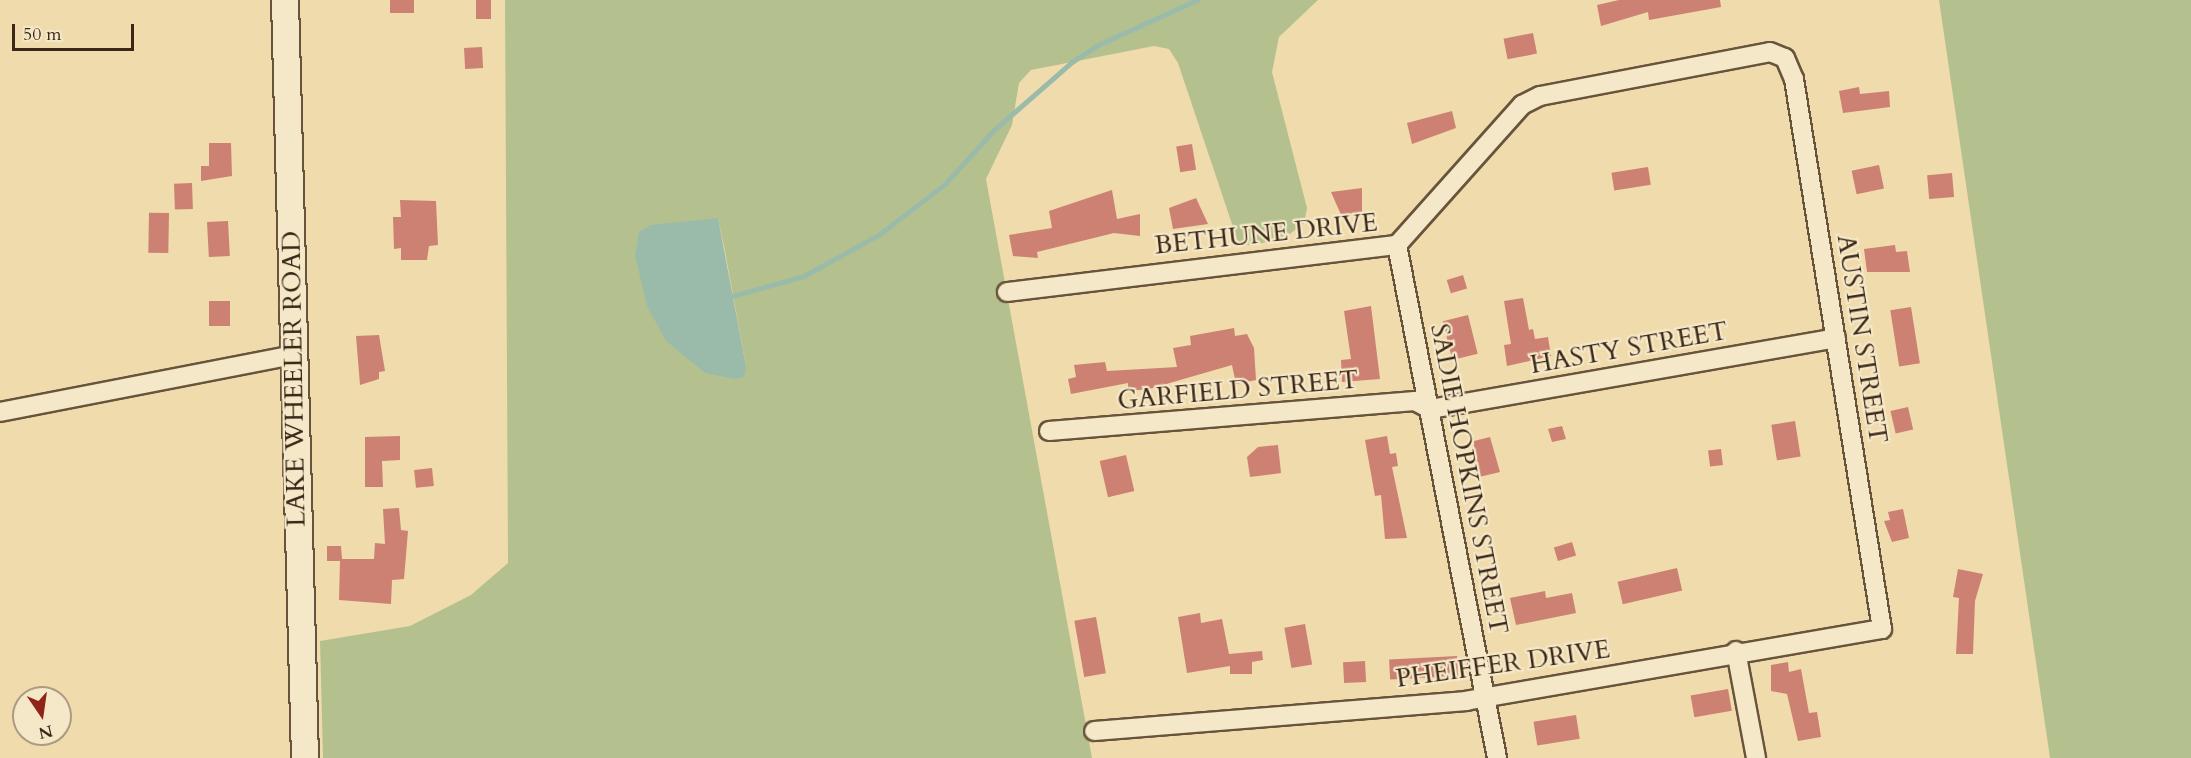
<!DOCTYPE html>
<style>
body{margin:0}
#map{position:relative;width:2191px;height:758px;overflow:hidden;background:#f0dbac;font-family:Cardo,serif}
div>[style]{position:absolute}
[style*='--x']{left:calc(var(--x)*1px);top:calc(var(--y)*1px);width:calc(var(--w)*1px);rotate:calc(var(--a)*1deg)}
.green>*{inset:0;background:#b4c18e}
.water>*{inset:0;background:#9abbaa}
.stream>*{height:4.5px;margin:-2.25px;padding:0 2.25px;transform-origin:2.25px;border-radius:2.25px;background:#9abbaa}
.building>*{inset:0;background:#cd8173;transform-origin:0 0}
.roads{filter:drop-shadow(2px 0 #68543c) drop-shadow(-2px 0 #68543c) drop-shadow(0 2px #68543c) drop-shadow(0 -2px #68543c)}
.street>*{height:18px;margin:-9px;padding:0 9px;transform-origin:9px;border-radius:9px;background:#f5e8c9}
.secondary>*{height:26px;margin:-13px;padding:0 13px;transform-origin:13px;border-radius:13px;background:#f5e8c9}
span{translate:-50% -50%;white-space:nowrap;text-align:center;line-height:1.15;-webkit-text-stroke:4.5px #f5e8c9;paint-order:stroke}
.street-label{font-size:26px;color:#3b2717}
.north{position:absolute;left:12px;top:686px;width:60px;height:60px;box-sizing:border-box;background:#f5e8c9;border:2px solid #ab9b82;border-radius:50%;rotate:167deg;font-size:16px;font-weight:700;line-height:24px;text-align:center;color:#3b2717}
.north::after{content:'';display:block;margin:auto;width:21px;height:27px;background:#8f2418;clip-path:polygon(50% 0,100% 100%,50% 72%,0 100%)}
.scale{position:absolute;left:12px;top:24px;width:122px;height:27px;box-sizing:border-box;border:3px solid #3b2717;border-top:0;padding-left:8px;font-size:18px;line-height:21px;white-space:nowrap;color:#3b2717;-webkit-text-stroke:4px #f5e8c9;paint-order:stroke}
</style>
<div id="map">
<div class="green">
<div style="clip-path:polygon(evenodd,505px 0,1318px 0,1279px 37px,1272px 72px,1307px 208px,1304px 223px,1287px 236px,1252px 246px,1238px 242px,1178px 63px,1169px 49px,1154px 46px,1031px 70px,1019px 83px,1012px 125px,986px 179px,1092px 758px,323px 758px,320px 641px,410px 626px,471px 595px,508px 563px,505px 0,718px 219px,724px 246px,746px 366px,687px 222px,718px 219px)"></div>
<div style="clip-path:polygon(1939px 0,2191px 0,2191px 758px,2050px 758px)"></div>
</div>
<div class="water">
<div style="clip-path:polygon(718px 218px,746px 366px,744px 377px,735px 379px,705px 373px,666px 341px,647px 306px,635px 255px,639px 232px,650px 225px)"></div>
</div>
<div class="stream">
<div style="--x:729;--y:297;--w:78;--a:-15.6"></div>
<div style="--x:804;--y:276;--w:87;--a:-28.9"></div>
<div style="--x:880;--y:234;--w:82;--a:-37.6"></div>
<div style="--x:945;--y:184;--w:73;--a:-47.8"></div>
<div style="--x:994;--y:130;--w:103;--a:-41.1"></div>
<div style="--x:1072;--y:62;--w:33;--a:-33"></div>
<div style="--x:1100;--y:44;--w:107;--a:-24.4"></div>
</div>
<div class="building">
<div style="left:390px;top:0;width:24px;height:13px"></div>
<div style="left:476px;top:0;width:15px;height:19px"></div>
<div style="clip-path:polygon(1619px 0,1720px 0,1721px 7px,1649px 20px,1648px 12px,1601px 26px,1597px 5px)"></div>
<div style="left:1533px;top:33px;width:21px;height:30px;rotate:79deg"></div>
<div style="left:482px;top:47px;width:21px;height:18px;rotate:87deg"></div>
<div style="clip-path:polygon(1859px 87px,1860px 94px,1889px 91px,1890px 107px,1843px 113px,1839px 91px)"></div>
<div style="clip-path:polygon(1452px 111px,1456px 128px,1412px 144px,1407px 123px)"></div>
<div style="clip-path:polygon(209px 143px,231px 143px,232px 176px,201px 181px,201px 166px,209px 166px)"></div>
<div style="left:1192px;top:144px;width:26px;height:16px;rotate:81deg"></div>
<div style="left:1879px;top:165px;width:24px;height:28px;rotate:78deg"></div>
<div style="left:1648px;top:167px;width:18px;height:37px;rotate:81deg"></div>
<div style="left:1952px;top:173px;width:24px;height:25px;rotate:85deg"></div>
<div style="left:192px;top:183px;width:26px;height:18px;rotate:88deg"></div>
<div style="clip-path:polygon(1362px 188px,1362px 214px,1342px 217px,1331px 192px)"></div>
<div style="clip-path:polygon(1112px 190px,1117px 219px,1140px 214px,1140px 236px,1114px 233px,1037px 252px,1038px 258px,1013px 256px,1009px 235px,1052px 228px,1049px 211px)"></div>
<div style="clip-path:polygon(1196px 198px,1208px 224px,1173px 229px,1169px 208px)"></div>
<div style="clip-path:polygon(400px 200px,436px 201px,438px 245px,429px 246px,427px 260px,401px 260px,401px 248px,394px 249px,393px 217px,401px 217px)"></div>
<div style="left:169px;top:213px;width:40px;height:20px;rotate:91deg"></div>
<div style="left:228px;top:221px;width:35px;height:21px;rotate:87deg"></div>
<div style="clip-path:polygon(1895px 245px,1896px 252px,1907px 251px,1910px 272px,1867px 272px,1864px 249px)"></div>
<div style="left:1463px;top:275px;width:14px;height:17px;rotate:73deg"></div>
<div style="clip-path:polygon(1523px 298px,1529px 330px,1533px 329px,1535px 339px,1548px 337px,1551px 356px,1507px 366px,1504px 345px,1511px 344px,1504px 301px)"></div>
<div style="left:209px;top:301px;width:21px;height:25px"></div>
<div style="clip-path:polygon(1371px 306px,1380px 379px,1342px 382px,1341px 360px,1351px 359px,1344px 311px)"></div>
<div style="left:1911px;top:307px;width:57px;height:21px;rotate:81deg"></div>
<div style="left:1468px;top:315px;width:40px;height:26px;rotate:76deg"></div>
<div style="clip-path:polygon(1234px 328px,1235px 336px,1247px 334px,1254px 348px,1256px 380px,1236px 384px,1232px 365px,1149px 389px,1128px 391px,1128px 383px,1071px 394px,1068px 379px,1076px 377px,1074px 365px,1105px 362px,1107px 371px,1177px 367px,1173px 348px,1191px 345px,1190px 336px)"></div>
<div style="clip-path:polygon(379px 335px,385px 371px,379px 372px,379px 379px,360px 385px,356px 336px)"></div>
<div style="left:1908px;top:407px;width:23px;height:18px;rotate:77deg"></div>
<div style="left:1795px;top:421px;width:36px;height:24px;rotate:81deg"></div>
<div style="clip-path:polygon(1562px 426px,1566px 439px,1552px 442px,1548px 429px)"></div>
<div style="clip-path:polygon(400px 436px,400px 460px,382px 461px,383px 487px,365px 487px,365px 437px)"></div>
<div style="clip-path:polygon(1387px 436px,1390px 454px,1396px 453px,1398px 466px,1392px 467px,1407px 538px,1385px 539px,1381px 495px,1375px 496px,1365px 440px)"></div>
<div style="clip-path:polygon(1490px 437px,1500px 472px,1475px 478px,1474px 441px)"></div>
<div style="clip-path:polygon(1278px 445px,1281px 473px,1250px 477px,1247px 457px,1258px 447px)"></div>
<div style="left:1721px;top:449px;width:16px;height:13px;rotate:83deg"></div>
<div style="left:1126px;top:455px;width:37px;height:27px;rotate:77deg"></div>
<div style="left:432px;top:468px;width:18px;height:18px;rotate:84deg"></div>
<div style="clip-path:polygon(399px 508px,401px 530px,408px 531px,404px 579px,392px 580px,391px 604px,339px 600px,340px 561px,327px 561px,327px 546px,341px 546px,342px 559px,374px 559px,375px 543px,385px 544px,383px 509px)"></div>
<div style="clip-path:polygon(1903px 509px,1909px 538px,1892px 542px,1884px 521px,1890px 520px,1888px 512px)"></div>
<div style="left:1572px;top:542px;width:14px;height:19px;rotate:73deg"></div>
<div style="left:1677px;top:568px;width:23px;height:61px;rotate:77deg"></div>
<div style="clip-path:polygon(1958px 569px,1983px 574px,1975px 601px,1973px 654px,1956px 654px,1959px 598px,1953px 597px)"></div>
<div style="clip-path:polygon(1545px 591px,1546px 598px,1572px 593px,1576px 613px,1516px 625px,1510px 598px)"></div>
<div style="clip-path:polygon(1200px 613px,1201px 623px,1222px 619px,1229px 654px,1262px 651px,1263px 660px,1252px 662px,1252px 674px,1230px 674px,1230px 666px,1187px 673px,1178px 617px)"></div>
<div style="left:1096px;top:617px;width:57px;height:22px;rotate:80deg"></div>
<div style="left:1305px;top:624px;width:41px;height:21px;rotate:80deg"></div>
<div style="left:1457px;top:656px;width:20px;height:68px;rotate:87deg"></div>
<div style="left:1365px;top:661px;width:21px;height:22px;rotate:87deg"></div>
<div style="clip-path:polygon(1788px 662px,1789px 672px,1801px 669px,1809px 713px,1817px 712px,1821px 737px,1798px 741px,1787px 694px,1771px 691px,1771px 665px)"></div>
<div style="left:1728px;top:689px;width:22px;height:38px;rotate:80deg"></div>
<div style="left:1576px;top:715px;width:24px;height:43px;rotate:81deg"></div>
</div>
<div class="roads">
<div class="street">
<div style="--x:1397;--y:245;--w:523;--a:78.97"></div>
<div style="--x:1007;--y:292;--w:393;--a:-6.9"></div>
<div style="--x:1397;--y:245;--w:188;--a:-48.2"></div>
<div style="--x:1522;--y:105;--w:20;--a:-27"></div>
<div style="--x:1540;--y:96;--w:234;--a:-10.8"></div>
<div style="--x:1770;--y:52;--w:16;--a:22"></div>
<div style="--x:1785;--y:58;--w:23;--a:67"></div>
<div style="--x:1794;--y:79;--w:557;--a:80.91"></div>
<div style="--x:1882;--y:629;--w:421;--a:170.2"></div>
<div style="--x:1467;--y:701;--w:374;--a:175.4"></div>
<div style="--x:0;--y:412;--w:299;--a:-11"></div>
<div style="--x:1049;--y:431;--w:367;--a:-4.7"></div>
<div style="--x:1415;--y:401;--w:17;--a:28"></div>
<div style="--x:1430;--y:409;--w:412;--a:-9.9"></div>
<div style="--x:1736;--y:651;--w:109;--a:79.4"></div>
</div>
<div class="secondary">
<div style="--x:285;--y:0;--w:758;--a:88.49"></div>
</div>
</div>
<div class="street-label">
<span style="left:1266px;top:234px;rotate:-6deg">BETHUNE DRIVE</span>
<span style="left:1862px;top:339px;rotate:81deg">AUSTIN STREET</span>
<span style="left:1629px;top:348px;rotate:-10deg">HASTY STREET</span>
<span style="left:294px;top:379px;rotate:-91deg">LAKE WHEELER ROAD</span>
<span style="left:1238px;top:390px;rotate:-5deg">GARFIELD STREET</span>
<span style="left:1469px;top:479px;rotate:79deg">SADIE HOPKINS STREET</span>
<span style="left:1503px;top:664px;rotate:-8deg">PHEIFFER DRIVE</span>
</div>
<div class="north">N</div>
<div class="scale">50 m</div>
</div>
